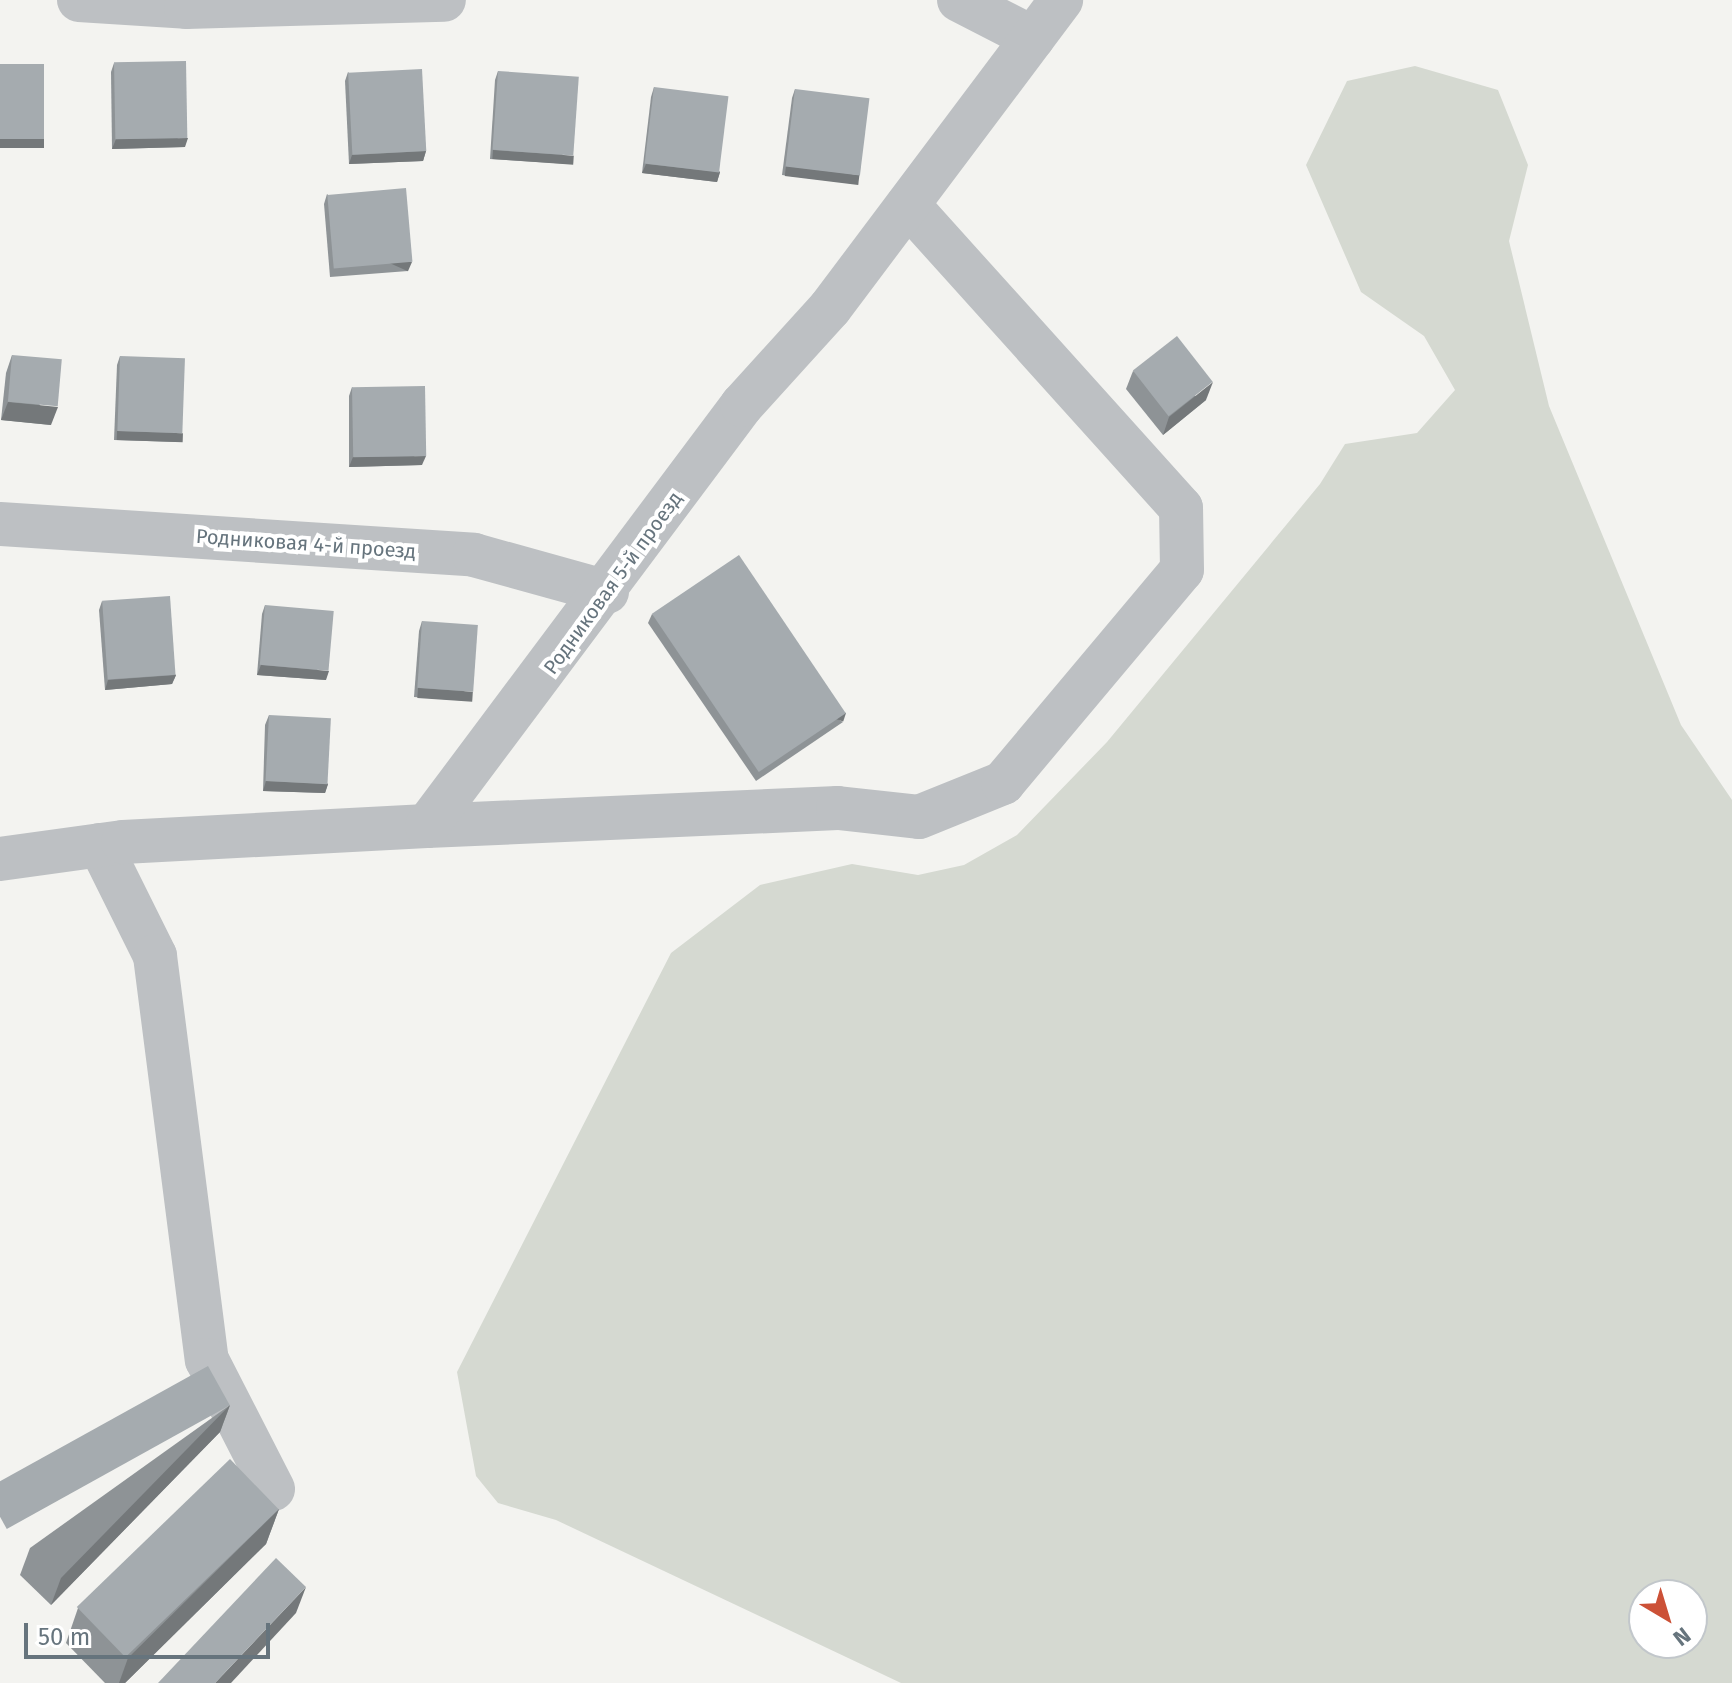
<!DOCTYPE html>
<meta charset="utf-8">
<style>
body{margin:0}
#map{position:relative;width:1732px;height:1683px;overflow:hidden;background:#f3f3f0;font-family:"Fira Sans",sans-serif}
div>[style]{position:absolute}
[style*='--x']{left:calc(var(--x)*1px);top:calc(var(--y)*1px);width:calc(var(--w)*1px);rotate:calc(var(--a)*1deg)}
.green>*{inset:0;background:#d5d9d1}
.minor>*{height:44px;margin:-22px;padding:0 22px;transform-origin:22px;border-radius:22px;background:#bdc0c3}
.wall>*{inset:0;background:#8e9396}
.shaded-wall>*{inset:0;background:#74787a;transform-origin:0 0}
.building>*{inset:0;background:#a5abaf;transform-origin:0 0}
span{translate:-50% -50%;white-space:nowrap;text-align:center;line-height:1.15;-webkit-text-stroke:8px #fff;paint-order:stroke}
.street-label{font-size:20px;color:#66747d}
.north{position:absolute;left:1628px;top:1579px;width:80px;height:80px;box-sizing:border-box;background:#fff;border:2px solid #c2c7cb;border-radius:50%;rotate:142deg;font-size:22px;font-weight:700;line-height:32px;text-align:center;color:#66747d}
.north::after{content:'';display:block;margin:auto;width:28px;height:36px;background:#cc5137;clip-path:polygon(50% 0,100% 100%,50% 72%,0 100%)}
.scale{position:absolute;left:24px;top:1623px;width:246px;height:36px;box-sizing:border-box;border:4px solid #66747d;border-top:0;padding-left:10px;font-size:24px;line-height:28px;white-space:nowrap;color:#66747d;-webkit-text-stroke:6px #fff;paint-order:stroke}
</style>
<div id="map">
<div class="green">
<div style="clip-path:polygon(evenodd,1415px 66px,1498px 90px,1528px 165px,1509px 241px,1549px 406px,1681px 725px,1732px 800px,1732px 1683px,901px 1683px,556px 1520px,498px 1503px,476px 1476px,457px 1372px,671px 953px,760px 885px,852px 864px,918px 875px,964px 865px,1017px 835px,1107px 742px,1320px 484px,1345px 444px,1417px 433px,1455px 390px,1424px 336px,1361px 292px,1306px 165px,1347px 81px,1415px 66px,1692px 1595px,1692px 1643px,1644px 1643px,1644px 1595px,1692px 1595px)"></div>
</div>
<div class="minor">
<div style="--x:79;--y:0;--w:107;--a:3.7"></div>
<div style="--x:186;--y:7;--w:258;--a:-1.6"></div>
<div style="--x:959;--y:0;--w:83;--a:27.2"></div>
<div style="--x:0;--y:524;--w:475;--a:3.7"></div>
<div style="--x:474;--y:555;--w:138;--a:15.5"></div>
<div style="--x:427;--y:826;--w:411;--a:-2.5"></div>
<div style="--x:838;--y:808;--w:81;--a:6.3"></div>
<div style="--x:919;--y:817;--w:91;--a:-22"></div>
<div style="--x:1003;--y:783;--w:278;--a:-50"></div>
<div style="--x:1182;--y:570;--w:62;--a:-90.9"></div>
<div style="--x:1181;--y:508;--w:408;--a:-132"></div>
<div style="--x:100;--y:845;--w:124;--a:63.6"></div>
<div style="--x:155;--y:956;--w:407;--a:82.7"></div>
<div style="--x:207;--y:1360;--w:145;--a:62.9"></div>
<div style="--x:0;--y:859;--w:124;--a:-7.9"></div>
<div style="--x:123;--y:842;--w:304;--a:-3"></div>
<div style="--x:427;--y:826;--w:526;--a:-53.2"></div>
<div style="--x:742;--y:405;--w:131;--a:-47.8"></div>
<div style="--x:830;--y:308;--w:385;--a:-53.1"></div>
</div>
<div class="wall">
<div style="clip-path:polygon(114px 63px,185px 147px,112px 149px,111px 72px)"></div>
<div style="clip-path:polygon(498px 71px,570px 164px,490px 159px,495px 80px)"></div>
<div style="clip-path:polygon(348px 72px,426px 151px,423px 161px,349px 164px,345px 81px)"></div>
<div style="clip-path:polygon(654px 87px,720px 172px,717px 182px,642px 173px,651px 97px)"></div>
<div style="clip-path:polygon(795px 89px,856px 184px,782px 175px,792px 98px)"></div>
<div style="clip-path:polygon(327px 194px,408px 271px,330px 277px,324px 204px)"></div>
<div style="clip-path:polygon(12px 355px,51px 425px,1px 420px,6px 373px)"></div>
<div style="clip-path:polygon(120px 356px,180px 442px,114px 440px,117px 365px)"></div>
<div style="clip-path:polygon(1133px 371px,1206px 400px,1163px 435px,1126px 389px)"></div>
<div style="clip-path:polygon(352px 387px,422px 465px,349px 467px,349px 396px)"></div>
<div style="clip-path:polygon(102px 601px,176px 675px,172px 684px,105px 690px,99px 610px)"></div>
<div style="clip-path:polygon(265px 605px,326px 680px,257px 675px,262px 614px)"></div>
<div style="clip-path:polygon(652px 614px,843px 722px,756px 781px,648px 623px)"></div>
<div style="clip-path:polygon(422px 621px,470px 701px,414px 697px,419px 631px)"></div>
<div style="clip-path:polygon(269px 715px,328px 784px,325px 793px,263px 791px,265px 725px)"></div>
<div style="clip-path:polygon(230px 1405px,220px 1432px,51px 1605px,20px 1575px,30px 1548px)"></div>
<div style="clip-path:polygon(279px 1509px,266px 1544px,125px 1683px,105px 1683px,66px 1643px,78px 1608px)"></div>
</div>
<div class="shaded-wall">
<div style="clip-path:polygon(188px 138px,185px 147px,112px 149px,116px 139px)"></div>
<div style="left:0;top:139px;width:44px;height:9px"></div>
<div style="left:493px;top:150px;width:81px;height:9px;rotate:4deg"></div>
<div style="clip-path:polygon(426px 151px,423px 161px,349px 164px,352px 155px)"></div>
<div style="clip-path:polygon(646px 164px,720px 172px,717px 182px,642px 173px)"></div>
<div style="left:786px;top:166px;width:74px;height:10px;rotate:7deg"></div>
<div style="left:412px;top:262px;width:10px;height:79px;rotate:114deg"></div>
<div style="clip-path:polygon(1213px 382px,1206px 400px,1163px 435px,1169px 417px)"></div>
<div style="clip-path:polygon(8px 402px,58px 407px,51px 425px,1px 420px)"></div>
<div style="left:117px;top:431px;width:66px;height:9px;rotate:2deg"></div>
<div style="clip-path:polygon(426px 456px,422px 465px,349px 467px,353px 457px)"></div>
<div style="clip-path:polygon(261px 665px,329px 671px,326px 680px,257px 675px)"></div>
<div style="clip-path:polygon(176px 675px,172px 684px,105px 690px,108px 680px)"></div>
<div style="left:418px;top:688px;width:55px;height:10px;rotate:4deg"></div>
<div style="left:846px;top:713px;width:9px;height:105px;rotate:108deg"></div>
<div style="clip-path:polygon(266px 781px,328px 784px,325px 793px,263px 791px)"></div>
<div style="clip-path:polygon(230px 1405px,220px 1432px,51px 1605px,61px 1578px)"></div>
<div style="clip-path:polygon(279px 1509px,266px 1544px,125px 1683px,119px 1683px,128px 1658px)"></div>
<div style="clip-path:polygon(306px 1587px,296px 1613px,231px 1683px,215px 1683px)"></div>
</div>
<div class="building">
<div style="left:186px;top:61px;width:77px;height:72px;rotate:89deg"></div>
<div style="left:0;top:64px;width:44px;height:75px"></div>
<div style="left:422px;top:69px;width:82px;height:74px;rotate:87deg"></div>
<div style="left:498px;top:71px;width:81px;height:79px;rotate:4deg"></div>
<div style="left:654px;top:87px;width:75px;height:77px;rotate:7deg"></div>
<div style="left:795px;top:89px;width:75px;height:78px;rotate:7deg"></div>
<div style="left:406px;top:188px;width:74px;height:79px;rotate:85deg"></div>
<div style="left:1177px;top:336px;width:58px;height:56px;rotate:52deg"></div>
<div style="left:12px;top:355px;width:50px;height:47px;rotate:5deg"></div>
<div style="left:120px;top:356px;width:65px;height:75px;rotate:2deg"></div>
<div style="left:425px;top:386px;width:70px;height:73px;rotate:89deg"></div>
<div style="left:739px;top:555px;width:191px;height:105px;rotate:56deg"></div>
<div style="left:170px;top:596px;width:79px;height:68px;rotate:86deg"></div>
<div style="left:265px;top:605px;width:69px;height:60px;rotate:5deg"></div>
<div style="left:422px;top:621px;width:56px;height:67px;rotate:4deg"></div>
<div style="left:269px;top:715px;width:62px;height:66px;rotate:3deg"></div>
<div style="left:208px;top:1366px;width:45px;height:255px;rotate:61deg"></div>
<div style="left:230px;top:1459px;width:70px;height:213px;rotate:46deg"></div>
<div style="clip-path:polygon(276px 1558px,306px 1587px,215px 1683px,158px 1683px)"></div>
</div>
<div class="street-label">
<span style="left:306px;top:544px;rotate:4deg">Родниковая 4-й проезд</span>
<span style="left:613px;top:583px;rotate:-54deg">Родниковая 5-й проезд</span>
</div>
<div class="north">N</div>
<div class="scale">50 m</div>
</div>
